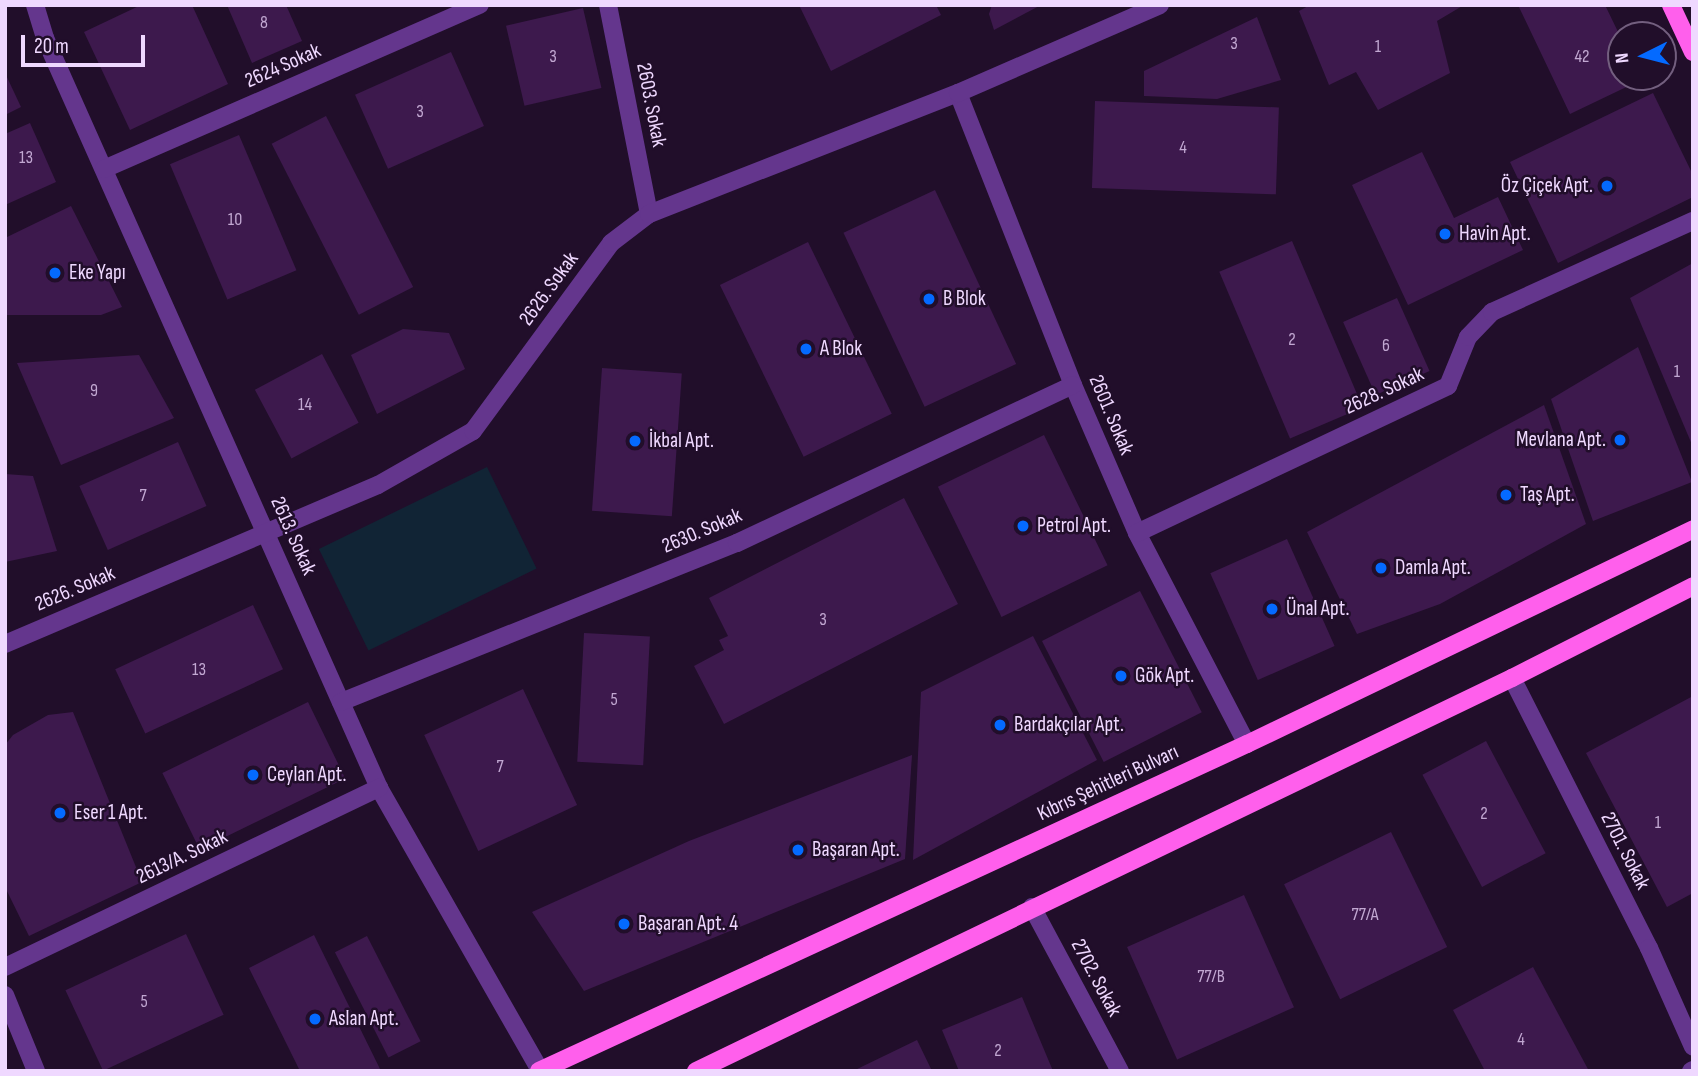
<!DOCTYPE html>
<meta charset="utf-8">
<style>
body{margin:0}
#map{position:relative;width:1698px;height:1076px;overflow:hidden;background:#210e2a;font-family:"Sofia Sans Condensed",sans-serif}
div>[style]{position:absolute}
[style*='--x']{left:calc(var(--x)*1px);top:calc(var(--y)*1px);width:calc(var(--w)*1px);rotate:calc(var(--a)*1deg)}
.green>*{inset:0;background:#112435;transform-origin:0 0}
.building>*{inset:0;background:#3d194d;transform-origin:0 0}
.minor>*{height:18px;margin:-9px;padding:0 9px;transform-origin:9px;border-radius:9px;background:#64368d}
.major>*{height:18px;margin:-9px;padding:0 9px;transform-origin:9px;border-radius:9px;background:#ff5fec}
.dots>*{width:19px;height:19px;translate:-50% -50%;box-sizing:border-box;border:4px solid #210e2a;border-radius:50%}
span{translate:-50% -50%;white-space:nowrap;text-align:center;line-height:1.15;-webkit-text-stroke:5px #210e2a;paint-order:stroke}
.number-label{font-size:18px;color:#c2a8d2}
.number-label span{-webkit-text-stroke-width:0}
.street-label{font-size:21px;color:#efd8ff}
.poi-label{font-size:21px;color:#efd8ff}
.right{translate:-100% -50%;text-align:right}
.left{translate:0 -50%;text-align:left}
.frame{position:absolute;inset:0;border:7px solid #efd8ff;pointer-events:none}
.north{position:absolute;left:1607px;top:21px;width:70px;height:70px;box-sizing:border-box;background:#210e2a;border:2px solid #735f7f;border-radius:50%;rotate:264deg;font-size:19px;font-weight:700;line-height:28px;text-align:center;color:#efd8ff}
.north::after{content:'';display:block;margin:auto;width:24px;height:32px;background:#046aff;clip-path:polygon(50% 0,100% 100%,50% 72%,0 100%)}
.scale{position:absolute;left:21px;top:35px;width:124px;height:32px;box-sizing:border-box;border:4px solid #efd8ff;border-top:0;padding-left:9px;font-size:21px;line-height:24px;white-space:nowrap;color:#efd8ff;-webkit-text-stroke:5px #210e2a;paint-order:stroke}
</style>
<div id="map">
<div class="green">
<div style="left:487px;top:467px;width:113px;height:187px;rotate:64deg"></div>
</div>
<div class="building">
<div style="clip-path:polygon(141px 5px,192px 5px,228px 84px,130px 130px,84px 32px)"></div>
<div style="clip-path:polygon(227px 5px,286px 5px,302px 41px,252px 63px)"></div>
<div style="clip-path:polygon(799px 5px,936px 5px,941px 15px,831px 71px)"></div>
<div style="clip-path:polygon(992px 5px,1041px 5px,994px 30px,989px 14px)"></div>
<div style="clip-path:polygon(1310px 5px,1464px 5px,1437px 21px,1450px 73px,1378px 110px,1356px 72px,1329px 85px,1299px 11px)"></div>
<div style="clip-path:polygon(1518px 5px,1605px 5px,1621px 38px,1621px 77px,1641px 80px,1570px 114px)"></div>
<div style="left:583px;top:8px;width:82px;height:79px;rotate:77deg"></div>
<div style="clip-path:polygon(1257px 17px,1281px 80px,1217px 99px,1144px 96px,1144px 71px)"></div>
<div style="left:451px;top:52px;width:81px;height:105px;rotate:66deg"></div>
<div style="clip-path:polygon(5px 73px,21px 107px,5px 115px)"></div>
<div style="clip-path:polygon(1653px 93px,1693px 175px,1693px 197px,1558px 263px,1510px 162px)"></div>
<div style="left:1095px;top:101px;width:184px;height:87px;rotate:2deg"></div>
<div style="left:326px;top:116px;width:192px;height:61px;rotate:63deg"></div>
<div style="clip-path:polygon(30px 123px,56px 182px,5px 205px,5px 134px)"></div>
<div style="left:239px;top:135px;width:147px;height:75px;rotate:67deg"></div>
<div style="clip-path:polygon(1422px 152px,1454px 218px,1498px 197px,1523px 250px,1408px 305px,1352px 185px)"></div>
<div style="left:935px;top:190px;width:192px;height:101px;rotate:65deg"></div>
<div style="clip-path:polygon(71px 206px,122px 307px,101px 315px,5px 315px,5px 238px)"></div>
<div style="left:1292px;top:241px;width:181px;height:79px;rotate:67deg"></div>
<div style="left:808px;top:242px;width:191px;height:98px;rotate:64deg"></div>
<div style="clip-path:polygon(1693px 263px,1693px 447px,1630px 298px)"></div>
<div style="left:1397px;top:298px;width:80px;height:59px;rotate:66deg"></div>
<div style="clip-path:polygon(403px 329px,449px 333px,465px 369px,377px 414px,351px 355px)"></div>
<div style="clip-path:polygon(1638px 347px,1692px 482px,1593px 521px,1551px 399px)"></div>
<div style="left:322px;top:354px;width:78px;height:76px;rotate:62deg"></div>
<div style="clip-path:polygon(139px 355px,174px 418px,61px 465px,17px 363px)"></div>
<div style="left:602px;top:368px;width:80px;height:143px;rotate:4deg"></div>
<div style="clip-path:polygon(1544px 405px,1586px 524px,1440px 604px,1357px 634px,1307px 532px)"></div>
<div style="left:1044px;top:435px;width:145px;height:118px;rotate:64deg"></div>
<div style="left:178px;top:442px;width:70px;height:108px;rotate:66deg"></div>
<div style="clip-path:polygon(5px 474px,33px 476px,57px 551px,5px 562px)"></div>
<div style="clip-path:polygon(904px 498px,958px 604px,724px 724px,694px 666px,724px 650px,719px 640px,728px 636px,709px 598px)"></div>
<div style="left:1287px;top:539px;width:117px;height:84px;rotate:66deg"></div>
<div style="left:1140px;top:591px;width:136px;height:110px;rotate:63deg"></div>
<div style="left:253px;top:605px;width:71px;height:152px;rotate:65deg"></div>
<div style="left:584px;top:633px;width:66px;height:129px;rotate:3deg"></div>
<div style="clip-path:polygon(1033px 636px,1097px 760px,913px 860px,921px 692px)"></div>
<div style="left:523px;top:689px;width:128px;height:109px;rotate:65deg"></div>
<div style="clip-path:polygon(1693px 696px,1693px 893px,1667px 907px,1586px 753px)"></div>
<div style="left:308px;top:702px;width:85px;height:162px;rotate:64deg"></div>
<div style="clip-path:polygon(73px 712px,142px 882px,29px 936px,5px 887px,5px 745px,13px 735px,48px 715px)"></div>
<div style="left:1486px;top:741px;width:127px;height:72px;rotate:62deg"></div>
<div style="clip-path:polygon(912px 755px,905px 859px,584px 991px,532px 912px,689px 841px)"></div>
<div style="left:1391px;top:832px;width:128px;height:119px;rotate:64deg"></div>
<div style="left:1244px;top:895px;width:123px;height:128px;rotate:66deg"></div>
<div style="left:186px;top:934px;width:89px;height:133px;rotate:65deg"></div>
<div style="clip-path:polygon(314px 935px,381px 1071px,300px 1071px,249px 968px)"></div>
<div style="left:367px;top:936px;width:118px;height:36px;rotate:63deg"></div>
<div style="clip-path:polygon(1533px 967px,1589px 1071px,1485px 1071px,1453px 1010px)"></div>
<div style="clip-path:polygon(1022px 997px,1053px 1071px,959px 1071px,942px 1030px)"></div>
<div style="clip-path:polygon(917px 1040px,932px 1071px,853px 1071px)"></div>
</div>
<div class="minor">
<div style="--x:35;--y:5;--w:34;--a:73"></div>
<div style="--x:45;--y:38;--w:821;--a:65.99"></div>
<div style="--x:379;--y:788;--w:325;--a:60.3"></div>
<div style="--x:608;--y:5;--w:213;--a:78.9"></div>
<div style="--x:958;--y:93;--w:314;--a:68.5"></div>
<div style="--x:1073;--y:385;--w:161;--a:66.6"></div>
<div style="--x:1137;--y:533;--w:238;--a:62.5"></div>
<div style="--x:104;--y:169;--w:410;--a:-23.6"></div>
<div style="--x:1137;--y:533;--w:344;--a:-25.3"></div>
<div style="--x:1448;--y:386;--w:53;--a:-67.8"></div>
<div style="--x:1468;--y:337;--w:35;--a:-46"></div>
<div style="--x:1492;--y:312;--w:221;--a:-24.4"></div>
<div style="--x:5;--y:644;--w:405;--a:-23.1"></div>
<div style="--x:378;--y:485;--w:109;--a:-29.6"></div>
<div style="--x:473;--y:431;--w:233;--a:-53.7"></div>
<div style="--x:611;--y:243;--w:48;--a:-37.3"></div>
<div style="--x:649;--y:214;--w:332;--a:-21.4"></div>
<div style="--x:958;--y:93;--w:220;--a:-23.5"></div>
<div style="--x:1512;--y:678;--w:303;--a:63.1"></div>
<div style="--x:1649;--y:948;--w:108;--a:66"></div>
<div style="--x:341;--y:702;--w:427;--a:-21.9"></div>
<div style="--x:737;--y:543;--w:371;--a:-25.2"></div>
<div style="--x:1032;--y:907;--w:186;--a:61.8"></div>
<div style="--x:5;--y:967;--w:415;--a:-25.6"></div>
<div style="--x:5;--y:995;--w:82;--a:67.8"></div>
<div style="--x:1691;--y:1071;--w:2;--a:-27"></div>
</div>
<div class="major">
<div style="--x:1671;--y:5;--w:52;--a:64.9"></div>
<div style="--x:539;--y:1071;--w:780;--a:-24.79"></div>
<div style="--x:1247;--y:744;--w:495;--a:-25.7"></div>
<div style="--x:696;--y:1071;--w:906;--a:-25.72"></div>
<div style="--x:1512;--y:678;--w:203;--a:-26.9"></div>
</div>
<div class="dots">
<div style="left:1607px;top:186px;background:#046aff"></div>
<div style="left:1445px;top:234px;background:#046aff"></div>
<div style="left:55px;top:273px;background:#046aff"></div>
<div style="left:929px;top:299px;background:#046aff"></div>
<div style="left:806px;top:349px;background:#046aff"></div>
<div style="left:1620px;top:440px;background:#046aff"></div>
<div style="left:635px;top:441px;background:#046aff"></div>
<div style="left:1506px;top:495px;background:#046aff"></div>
<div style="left:1023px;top:526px;background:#046aff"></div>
<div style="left:1381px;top:568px;background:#046aff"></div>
<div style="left:1272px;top:609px;background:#046aff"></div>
<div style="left:1121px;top:676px;background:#046aff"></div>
<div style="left:1000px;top:725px;background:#046aff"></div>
<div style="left:253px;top:775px;background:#046aff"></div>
<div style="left:60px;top:813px;background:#046aff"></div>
<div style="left:798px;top:850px;background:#046aff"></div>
<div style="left:624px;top:924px;background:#046aff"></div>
<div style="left:315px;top:1019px;background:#046aff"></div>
</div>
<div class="number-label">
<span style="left:264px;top:23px">8</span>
<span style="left:1234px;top:44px">3</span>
<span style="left:1378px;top:47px">1</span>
<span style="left:553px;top:57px">3</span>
<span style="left:1582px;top:57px">42</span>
<span style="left:420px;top:112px">3</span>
<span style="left:1183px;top:148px">4</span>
<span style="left:26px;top:158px">13</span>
<span style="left:235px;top:220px">10</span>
<span style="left:1292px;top:340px">2</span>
<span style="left:1386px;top:346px">6</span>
<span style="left:1677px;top:372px">1</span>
<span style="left:94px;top:391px">9</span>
<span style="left:305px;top:405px">14</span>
<span style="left:143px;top:496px">7</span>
<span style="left:823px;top:620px">3</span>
<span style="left:199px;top:670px">13</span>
<span style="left:614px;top:700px">5</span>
<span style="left:500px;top:767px">7</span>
<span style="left:1484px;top:814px">2</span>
<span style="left:1658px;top:823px">1</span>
<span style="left:1365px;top:915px">77/A</span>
<span style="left:1211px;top:977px">77/B</span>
<span style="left:144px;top:1002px">5</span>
<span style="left:1521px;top:1040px">4</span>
<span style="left:998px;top:1051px">2</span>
</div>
<div class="street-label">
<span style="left:283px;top:66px;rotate:-24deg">2624 Sokak</span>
<span style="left:651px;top:105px;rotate:79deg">2603. Sokak</span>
<span style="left:549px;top:289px;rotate:-54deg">2626. Sokak</span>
<span style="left:1384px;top:391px;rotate:-25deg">2628. Sokak</span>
<span style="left:1111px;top:415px;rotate:67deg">2601. Sokak</span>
<span style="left:702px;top:531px;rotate:-23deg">2630. Sokak</span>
<span style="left:293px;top:536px;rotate:66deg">2613. Sokak</span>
<span style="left:75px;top:589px;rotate:-23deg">2626. Sokak</span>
<span style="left:1108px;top:783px;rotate:-25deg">Kıbrıs Şehitleri Bulvarı</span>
<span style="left:1625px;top:851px;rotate:63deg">2701. Sokak</span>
<span style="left:182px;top:857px;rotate:-26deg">2613/A. Sokak</span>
<span style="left:1096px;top:978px;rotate:62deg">2702. Sokak</span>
</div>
<div class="poi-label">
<span class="right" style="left:1593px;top:186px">Öz Çiçek Apt.</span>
<span class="left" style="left:1459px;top:234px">Havin Apt.</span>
<span class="left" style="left:69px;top:273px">Eke Yapı</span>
<span class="left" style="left:943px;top:299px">B Blok</span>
<span class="left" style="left:820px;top:349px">A Blok</span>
<span class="right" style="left:1606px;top:440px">Mevlana Apt.</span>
<span class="left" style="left:649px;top:441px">İkbal Apt.</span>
<span class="left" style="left:1520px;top:495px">Taş Apt.</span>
<span class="left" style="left:1037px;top:526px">Petrol Apt.</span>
<span class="left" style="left:1395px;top:568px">Damla Apt.</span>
<span class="left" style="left:1286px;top:609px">Ünal Apt.</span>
<span class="left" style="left:1135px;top:676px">Gök Apt.</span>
<span class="left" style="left:1014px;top:725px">Bardakçılar Apt.</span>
<span class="left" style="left:267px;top:775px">Ceylan Apt.</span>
<span class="left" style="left:74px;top:813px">Eser 1 Apt.</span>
<span class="left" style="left:812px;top:850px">Başaran Apt.</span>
<span class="left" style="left:638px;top:924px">Başaran Apt. 4</span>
<span class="left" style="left:329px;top:1019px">Aslan Apt.</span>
</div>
<div class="frame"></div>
<div class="north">N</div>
<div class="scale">20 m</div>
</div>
